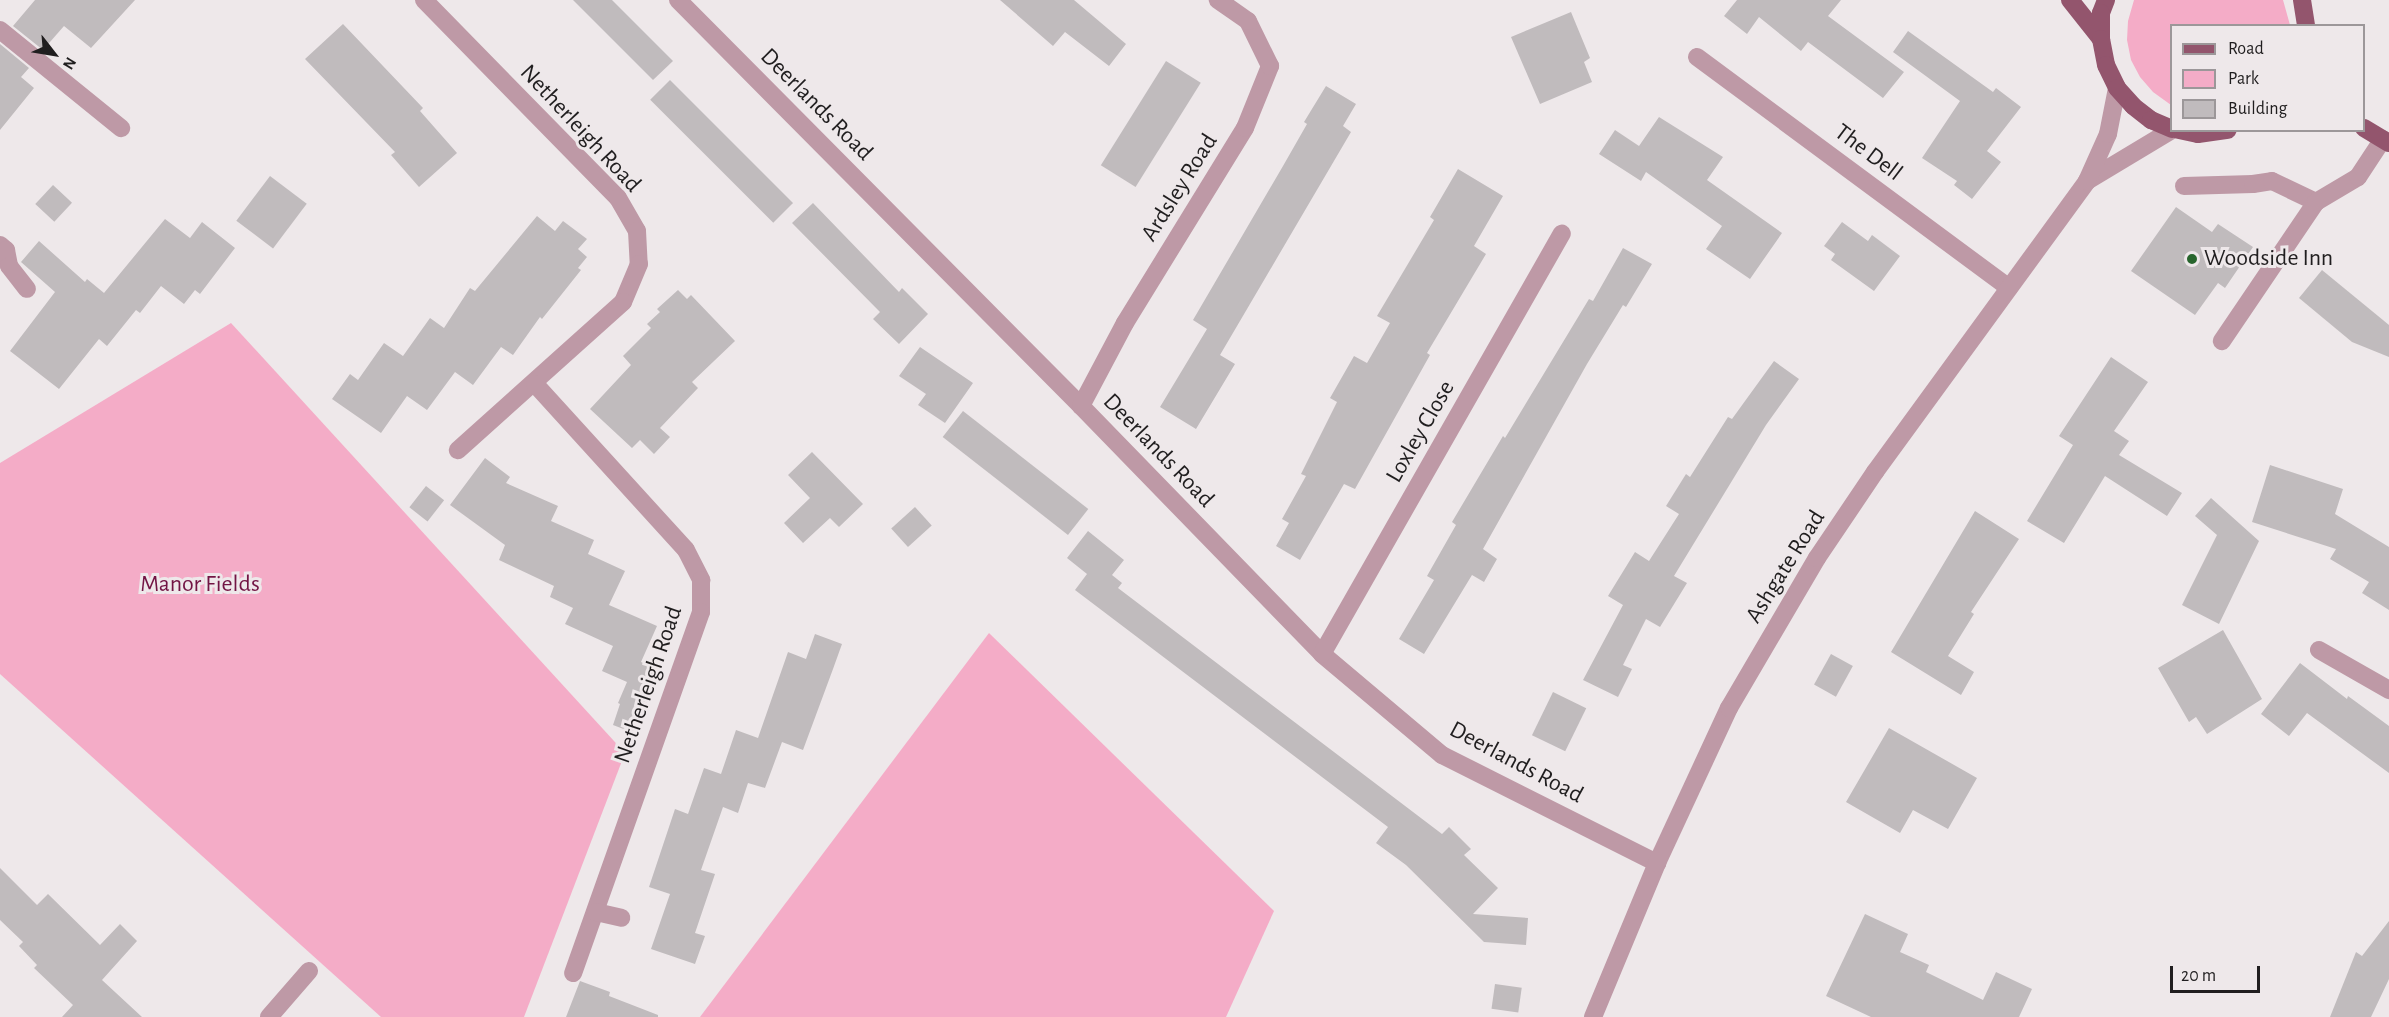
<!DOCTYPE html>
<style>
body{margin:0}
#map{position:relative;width:2389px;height:1017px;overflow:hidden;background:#eee8ea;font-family:"Alegreya Sans",sans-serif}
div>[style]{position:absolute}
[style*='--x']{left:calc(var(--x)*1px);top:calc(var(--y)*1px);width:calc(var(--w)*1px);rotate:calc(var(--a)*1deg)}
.green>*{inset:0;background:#f4acc7}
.building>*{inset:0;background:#c0bbbd;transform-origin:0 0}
.minor>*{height:18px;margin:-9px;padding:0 9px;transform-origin:9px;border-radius:9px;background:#be99a6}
.major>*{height:18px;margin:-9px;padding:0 9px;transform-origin:9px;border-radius:9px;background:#93556d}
.dots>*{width:16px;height:16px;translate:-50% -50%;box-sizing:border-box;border:3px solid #eee8ea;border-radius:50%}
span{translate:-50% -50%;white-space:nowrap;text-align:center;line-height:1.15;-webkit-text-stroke:6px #eee8ea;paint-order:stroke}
.street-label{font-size:24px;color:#201e1f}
.poi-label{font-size:24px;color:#201e1f}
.left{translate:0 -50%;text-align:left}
.park-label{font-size:24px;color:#721444}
.legend{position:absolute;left:2170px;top:24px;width:195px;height:108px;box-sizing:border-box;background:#eee8ea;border:2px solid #9c9799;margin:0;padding:8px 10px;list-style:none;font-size:18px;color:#201e1f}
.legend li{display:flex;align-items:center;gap:12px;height:30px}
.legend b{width:30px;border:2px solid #9c9799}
.north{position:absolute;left:24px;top:24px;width:60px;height:60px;-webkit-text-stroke:4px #eee8ea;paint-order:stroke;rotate:121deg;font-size:16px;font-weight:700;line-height:24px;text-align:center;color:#201e1f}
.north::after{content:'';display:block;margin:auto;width:21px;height:27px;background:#201e1f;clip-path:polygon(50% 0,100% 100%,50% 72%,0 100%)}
.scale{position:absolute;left:2170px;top:966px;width:90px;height:27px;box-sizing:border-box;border:3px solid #201e1f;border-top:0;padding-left:8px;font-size:18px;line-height:21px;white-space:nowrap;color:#201e1f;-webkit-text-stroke:4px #eee8ea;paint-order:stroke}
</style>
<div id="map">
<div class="green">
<div style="clip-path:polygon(2134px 0,2283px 0,2290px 25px,2172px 26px,2171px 105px,2153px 92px,2140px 77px,2131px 60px,2127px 40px,2128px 21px)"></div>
<div style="clip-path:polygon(231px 323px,625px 753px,524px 1017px,381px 1017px,0 674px,0 463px)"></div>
<div style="clip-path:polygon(989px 633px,1274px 911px,1226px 1017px,700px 1017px)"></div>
</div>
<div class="building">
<div style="clip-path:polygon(35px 0,135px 0,91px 48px,64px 26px,43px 50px,13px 26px)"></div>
<div style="clip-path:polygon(573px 0,612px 0,673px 61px,653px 80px)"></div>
<div style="clip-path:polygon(1000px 0,1074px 0,1126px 44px,1109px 66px,1065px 32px,1053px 46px)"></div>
<div style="clip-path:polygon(1737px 0,1841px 0,1828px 16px,1904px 72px,1883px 98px,1808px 42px,1801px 51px,1759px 17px,1747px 34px,1724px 16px)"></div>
<div style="clip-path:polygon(1571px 12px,1590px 58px,1584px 62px,1592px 82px,1540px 104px,1511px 37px)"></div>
<div style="clip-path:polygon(343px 24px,423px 108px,420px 111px,457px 153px,419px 187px,391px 155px,395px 152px,305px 59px)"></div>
<div style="clip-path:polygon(1908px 31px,1993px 92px,1996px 88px,2021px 107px,1987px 151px,2001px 162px,1972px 199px,1954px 185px,1957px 181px,1922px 158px,1960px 101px,1893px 52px)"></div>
<div style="clip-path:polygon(0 44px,29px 68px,21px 77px,34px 88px,0 130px)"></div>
<div style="left:1166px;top:61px;width:41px;height:123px;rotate:32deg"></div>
<div style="left:670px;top:80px;width:174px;height:28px;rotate:45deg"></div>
<div style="clip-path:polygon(1326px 86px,1356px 104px,1343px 126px,1351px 132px,1220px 355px,1235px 364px,1196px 429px,1160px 407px,1207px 329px,1193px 320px,1283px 166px,1307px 124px,1304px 122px)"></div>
<div style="clip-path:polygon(1659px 117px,1723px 157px,1707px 180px,1782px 233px,1750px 279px,1706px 249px,1722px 226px,1646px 172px,1641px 181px,1599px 154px,1615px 130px,1639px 146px)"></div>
<div style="clip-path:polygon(1458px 169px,1503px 196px,1474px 246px,1486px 254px,1427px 353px,1430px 355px,1355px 489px,1344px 484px,1300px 560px,1276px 546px,1289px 523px,1282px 519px,1306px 476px,1301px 474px,1337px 402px,1330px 398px,1354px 356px,1367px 363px,1390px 323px,1377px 316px,1434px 220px,1430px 217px)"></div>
<div style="left:270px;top:176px;width:46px;height:56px;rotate:37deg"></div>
<div style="left:53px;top:185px;width:26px;height:26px;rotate:43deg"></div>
<div style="clip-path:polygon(813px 203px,899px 292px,902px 288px,928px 314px,899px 344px,873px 319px,880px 312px,792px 223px)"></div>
<div style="clip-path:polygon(2176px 207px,2212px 232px,2218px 224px,2253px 247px,2225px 288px,2218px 283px,2195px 315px,2131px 271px)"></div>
<div style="clip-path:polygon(537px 216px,555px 231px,563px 221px,587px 239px,578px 249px,587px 257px,578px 268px,581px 270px,542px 319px,540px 317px,513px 355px,501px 347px,473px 385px,455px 372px,427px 410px,407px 396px,381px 433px,332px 399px,350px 374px,358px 380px,384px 343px,403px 356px,430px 318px,444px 328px,470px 288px,475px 291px)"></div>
<div style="clip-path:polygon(165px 219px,190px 238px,202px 222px,235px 248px,200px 294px,195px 290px,184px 304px,161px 286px,140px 313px,136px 310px,107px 346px,99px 339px,59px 389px,10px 351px,55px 292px,21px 262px,39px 241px,85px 282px,87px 279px,104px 293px)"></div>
<div style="clip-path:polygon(1842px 222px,1868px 241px,1872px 235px,1900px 256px,1874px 291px,1831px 260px,1835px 254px,1824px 246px)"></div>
<div style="clip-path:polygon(1623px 248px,1652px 264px,1626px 307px,1623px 305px,1587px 364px,1483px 549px,1497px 559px,1484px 582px,1472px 575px,1424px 654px,1399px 639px,1434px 580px,1427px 576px,1456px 525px,1452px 522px,1503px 436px,1505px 438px,1589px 299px,1593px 301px)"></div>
<div style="clip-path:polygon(2322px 270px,2389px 325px,2389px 357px,2352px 342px,2299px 298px)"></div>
<div style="clip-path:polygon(678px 290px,687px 299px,691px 295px,735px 341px,692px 382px,698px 388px,660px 428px,670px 437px,654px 454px,640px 440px,632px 448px,590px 409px,631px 365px,623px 356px,651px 328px,647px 324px,660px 312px,657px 309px)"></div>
<div style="clip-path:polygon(920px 347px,973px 383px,945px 423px,918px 405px,926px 394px,899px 376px)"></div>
<div style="clip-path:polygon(2111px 357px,2148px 382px,2114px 431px,2129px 441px,2119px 455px,2182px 493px,2167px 516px,2105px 476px,2064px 543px,2027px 521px,2073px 445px,2059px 436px)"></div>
<div style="clip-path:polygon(1774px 361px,1799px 379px,1766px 425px,1674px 576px,1687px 583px,1660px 627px,1646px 619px,1623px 665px,1632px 669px,1618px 697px,1583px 680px,1623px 605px,1608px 596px,1635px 552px,1649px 561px,1679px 514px,1666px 506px,1686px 474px,1690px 477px,1728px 417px,1732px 419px)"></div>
<div style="left:963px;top:411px;width:159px;height:33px;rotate:38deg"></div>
<div style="clip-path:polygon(812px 452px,863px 504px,839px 527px,830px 518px,803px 543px,784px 523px,810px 498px,788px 475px)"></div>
<div style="clip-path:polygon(485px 458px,510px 477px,506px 483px,558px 506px,551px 521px,594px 540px,588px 554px,625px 571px,609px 605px,657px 626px,641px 662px,660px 670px,634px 733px,613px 725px,620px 704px,618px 703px,627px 682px,602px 671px,613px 646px,565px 624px,573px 608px,550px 597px,554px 586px,499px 560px,505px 545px,450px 505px)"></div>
<div style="clip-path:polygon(2270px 465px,2343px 489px,2335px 514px,2389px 547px,2389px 610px,2362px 593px,2369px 582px,2330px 559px,2336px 549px,2252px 522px)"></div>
<div style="left:426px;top:486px;width:23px;height:27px;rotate:38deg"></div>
<div style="clip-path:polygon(2211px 498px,2259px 541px,2219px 624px,2182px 605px,2217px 535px,2195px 516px)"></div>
<div style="left:915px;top:507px;width:25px;height:32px;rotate:48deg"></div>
<div style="clip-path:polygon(1975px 511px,2019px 539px,1971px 612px,1974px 614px,1948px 656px,1974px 672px,1961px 695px,1891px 652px)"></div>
<div style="clip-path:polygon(1088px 531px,1124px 560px,1112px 575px,1122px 583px,1118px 588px,1442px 834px,1449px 827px,1471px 849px,1464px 855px,1498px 888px,1473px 914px,1528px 918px,1526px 945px,1484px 942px,1406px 865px,1376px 843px,1388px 827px,1075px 590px,1087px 574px,1067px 558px)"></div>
<div style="clip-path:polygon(2223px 630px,2262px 699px,2207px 734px,2196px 717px,2189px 722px,2158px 668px)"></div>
<div style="clip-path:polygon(815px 634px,842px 644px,833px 669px,803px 750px,782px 742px,765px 788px,748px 783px,738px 813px,723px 807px,701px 870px,715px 874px,695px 933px,705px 936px,695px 964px,651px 949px,670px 894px,649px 887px,675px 809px,688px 814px,704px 768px,721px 774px,736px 730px,758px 738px,788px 652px,806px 659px)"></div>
<div style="left:1831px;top:654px;width:25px;height:35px;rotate:29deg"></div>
<div style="clip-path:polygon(2300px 663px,2347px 699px,2348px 696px,2389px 726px,2389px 773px,2307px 713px,2289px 736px,2261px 714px)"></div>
<div style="left:1553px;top:692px;width:37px;height:48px;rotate:26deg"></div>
<div style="clip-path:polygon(1889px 728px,1977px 778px,1948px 829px,1913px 810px,1900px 833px,1846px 802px)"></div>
<div style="clip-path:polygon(0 868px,37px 905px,48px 894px,100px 945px,120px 924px,137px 941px,102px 980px,142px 1017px,62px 1017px,73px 1005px,34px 968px,37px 965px,19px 946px,23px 942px,0 920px)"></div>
<div style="clip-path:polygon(1865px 914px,1908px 934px,1900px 952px,1929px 965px,1926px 972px,1983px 1000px,1996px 972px,2032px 989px,2019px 1017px,1871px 1017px,1826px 996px)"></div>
<div style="clip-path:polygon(2389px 921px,2389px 979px,2371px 1017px,2330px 1017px,2356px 952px,2362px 956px)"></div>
<div style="clip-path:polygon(580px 981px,610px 992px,609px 996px,658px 1015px,658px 1017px,566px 1017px)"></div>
<div style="left:1495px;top:984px;width:27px;height:25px;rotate:8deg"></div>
</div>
<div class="minor">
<div style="--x:424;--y:0;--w:277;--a:45.6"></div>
<div style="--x:618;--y:198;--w:38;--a:60"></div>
<div style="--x:637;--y:231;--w:33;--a:87"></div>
<div style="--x:639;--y:264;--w:41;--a:112.8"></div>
<div style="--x:623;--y:302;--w:222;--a:138.1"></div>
<div style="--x:678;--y:0;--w:572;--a:45.21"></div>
<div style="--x:1081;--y:406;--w:346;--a:45.8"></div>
<div style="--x:1322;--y:654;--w:157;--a:40.1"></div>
<div style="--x:1442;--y:755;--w:241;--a:26.7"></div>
<div style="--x:0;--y:30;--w:156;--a:39"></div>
<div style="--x:1697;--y:57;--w:388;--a:36.5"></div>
<div style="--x:2087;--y:181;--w:99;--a:-31"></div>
<div style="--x:2184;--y:186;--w:69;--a:-1.7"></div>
<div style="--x:2253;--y:184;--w:19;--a:-9"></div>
<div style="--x:2272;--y:181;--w:49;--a:25.5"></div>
<div style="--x:2316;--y:202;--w:168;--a:124.1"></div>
<div style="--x:2316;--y:202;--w:49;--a:-30.8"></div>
<div style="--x:2358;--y:177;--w:45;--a:-56.7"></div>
<div style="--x:0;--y:245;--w:8;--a:40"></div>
<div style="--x:6;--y:250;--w:16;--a:79"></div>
<div style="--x:9;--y:266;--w:29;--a:52"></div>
<div style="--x:535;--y:384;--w:224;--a:47.7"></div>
<div style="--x:686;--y:550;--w:34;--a:63"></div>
<div style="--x:701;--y:580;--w:32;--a:90"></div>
<div style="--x:701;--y:612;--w:383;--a:109.5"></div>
<div style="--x:1081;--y:406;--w:94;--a:-62.1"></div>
<div style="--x:1125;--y:323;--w:229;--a:-58.4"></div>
<div style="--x:1245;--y:128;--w:67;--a:-68"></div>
<div style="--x:1270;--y:66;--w:50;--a:-116.1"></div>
<div style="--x:1248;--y:21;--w:37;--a:-145"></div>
<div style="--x:2319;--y:650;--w:81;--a:29.7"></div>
<div style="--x:1322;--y:654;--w:484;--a:-60.3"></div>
<div style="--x:596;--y:912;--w:26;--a:13"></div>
<div style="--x:269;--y:1017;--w:61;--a:-49"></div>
<div style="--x:1593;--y:1017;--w:167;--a:-67.4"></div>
<div style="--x:1657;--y:863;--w:171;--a:-65.1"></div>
<div style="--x:1729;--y:708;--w:174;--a:-59.6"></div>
<div style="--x:1817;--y:558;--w:104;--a:-56"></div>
<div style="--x:1875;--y:472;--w:360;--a:-53.9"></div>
<div style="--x:2087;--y:181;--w:51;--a:-65.9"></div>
<div style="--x:2108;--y:134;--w:47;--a:-78.9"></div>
</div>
<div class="major">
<div style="--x:2070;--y:0;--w:50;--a:51.5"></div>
<div style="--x:2106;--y:0;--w:14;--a:111"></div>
<div style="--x:2101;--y:13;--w:26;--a:90"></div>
<div style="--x:2101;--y:39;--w:26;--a:79"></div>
<div style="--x:2106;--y:65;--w:25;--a:64"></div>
<div style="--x:2117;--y:88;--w:24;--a:48"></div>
<div style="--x:2133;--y:106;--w:23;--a:38"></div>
<div style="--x:2151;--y:120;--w:23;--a:23"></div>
<div style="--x:2302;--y:0;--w:26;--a:81"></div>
<div style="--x:2364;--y:128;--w:29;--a:31"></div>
<div style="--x:2179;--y:130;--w:19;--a:12"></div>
<div style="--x:2198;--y:134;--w:30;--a:-8"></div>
</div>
<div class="dots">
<div style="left:2192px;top:259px;background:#28652d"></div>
</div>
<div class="street-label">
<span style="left:816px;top:105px;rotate:45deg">Deerlands Road</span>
<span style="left:580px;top:129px;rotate:47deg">Netherleigh Road</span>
<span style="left:1868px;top:153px;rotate:37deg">The Dell</span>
<span style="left:1180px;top:188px;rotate:-58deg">Ardsley Road</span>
<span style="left:1421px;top:432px;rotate:-60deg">Loxley Close</span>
<span style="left:1158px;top:451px;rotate:46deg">Deerlands Road</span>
<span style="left:1786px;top:567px;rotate:-58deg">Ashgate Road</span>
<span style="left:649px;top:685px;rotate:-71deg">Netherleigh Road</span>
<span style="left:1516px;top:763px;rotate:28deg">Deerlands Road</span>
</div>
<div class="poi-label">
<span class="left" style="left:2204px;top:259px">Woodside Inn</span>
</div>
<div class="park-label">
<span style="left:200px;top:585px">Manor Fields</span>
</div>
<ul class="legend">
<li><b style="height:8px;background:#93556d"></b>Road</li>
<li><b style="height:16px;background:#f4acc7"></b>Park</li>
<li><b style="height:16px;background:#c0bbbd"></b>Building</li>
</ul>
<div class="north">N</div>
<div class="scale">20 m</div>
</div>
